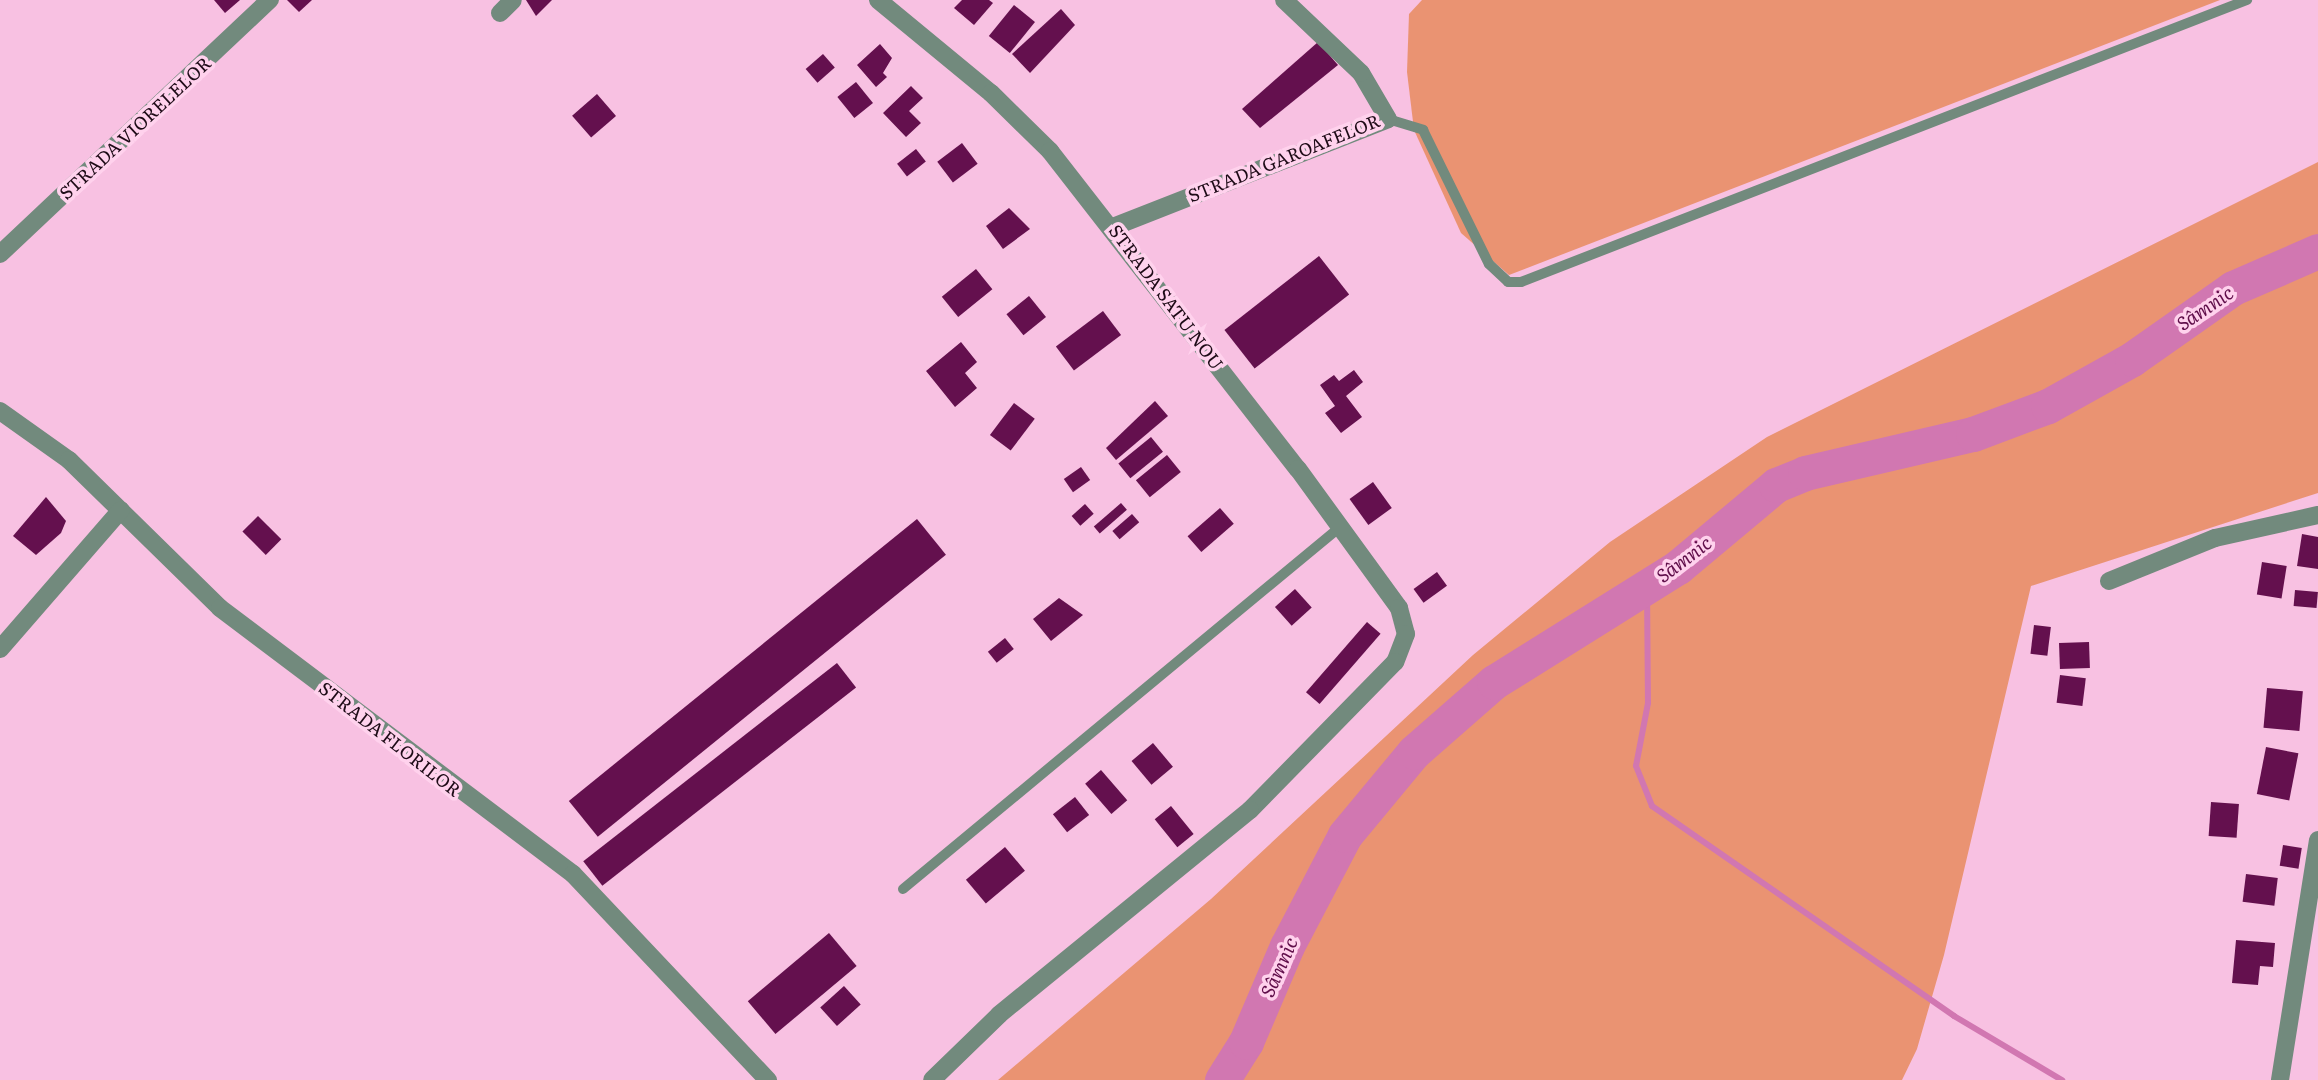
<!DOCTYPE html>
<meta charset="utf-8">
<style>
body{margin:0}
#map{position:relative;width:2318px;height:1080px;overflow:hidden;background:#f8c1e2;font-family:Literata,serif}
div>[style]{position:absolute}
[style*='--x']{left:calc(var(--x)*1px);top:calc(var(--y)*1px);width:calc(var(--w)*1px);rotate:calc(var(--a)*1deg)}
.green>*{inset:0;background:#ea9372}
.stream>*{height:6px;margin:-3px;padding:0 3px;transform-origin:3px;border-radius:3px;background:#d177b1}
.river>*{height:35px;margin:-17.5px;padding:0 17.5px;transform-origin:17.5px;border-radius:17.5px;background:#d177b1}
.building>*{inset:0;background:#64104e;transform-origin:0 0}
.lane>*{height:10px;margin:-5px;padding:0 5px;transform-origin:5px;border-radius:5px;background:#728a7d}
.street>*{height:18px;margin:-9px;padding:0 9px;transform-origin:9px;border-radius:9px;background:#728a7d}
span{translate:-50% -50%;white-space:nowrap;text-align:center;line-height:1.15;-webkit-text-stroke:7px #ffd2ed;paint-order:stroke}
.street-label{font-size:18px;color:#1e0b17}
.water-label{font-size:19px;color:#600e4a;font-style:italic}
</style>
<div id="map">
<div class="green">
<div style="clip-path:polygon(1422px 0,2220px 0,1509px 275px,1461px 233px,1414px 130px,1407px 72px,1409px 14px)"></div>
<div style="clip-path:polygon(2318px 162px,2318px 493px,2031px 586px,1944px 955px,1917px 1049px,1902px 1080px,998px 1080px,1211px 899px,1473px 655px,1610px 542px,1767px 437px)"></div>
</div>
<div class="stream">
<div style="--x:1647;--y:589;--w:114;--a:89.5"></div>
<div style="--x:1648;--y:703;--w:64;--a:100.8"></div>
<div style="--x:1636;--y:766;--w:43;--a:68.2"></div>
<div style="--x:1652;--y:806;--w:368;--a:34.8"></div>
<div style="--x:1954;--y:1016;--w:126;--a:30.7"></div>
</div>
<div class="river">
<div style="--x:1222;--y:1080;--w:45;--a:-57.7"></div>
<div style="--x:1246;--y:1042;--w:104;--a:-66.9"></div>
<div style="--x:1287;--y:946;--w:125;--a:-62.4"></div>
<div style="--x:1345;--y:835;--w:108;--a:-50.3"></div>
<div style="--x:1414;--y:752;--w:106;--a:-41.2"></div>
<div style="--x:1494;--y:682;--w:217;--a:-32"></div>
<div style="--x:1678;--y:567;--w:128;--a:-39.9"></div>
<div style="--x:1776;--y:485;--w:31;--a:-22"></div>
<div style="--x:1805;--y:473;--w:172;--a:-13.1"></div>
<div style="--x:1973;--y:434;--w:80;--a:-20.5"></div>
<div style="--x:2048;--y:406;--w:96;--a:-29.2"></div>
<div style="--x:2132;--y:359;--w:123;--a:-35.1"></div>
<div style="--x:2233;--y:288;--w:93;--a:-23.5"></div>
</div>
<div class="building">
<div style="clip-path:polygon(214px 0,240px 0,225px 13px)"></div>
<div style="clip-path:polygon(287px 0,312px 0,299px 12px)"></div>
<div style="clip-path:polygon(526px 0,552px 0,536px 16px)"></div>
<div style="clip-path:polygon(962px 0,989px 0,993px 3px,974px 25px,954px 8px)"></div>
<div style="left:1014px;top:5px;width:27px;height:40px;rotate:39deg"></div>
<div style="clip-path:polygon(1061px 9px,1075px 25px,1030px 73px,1012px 54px)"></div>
<div style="clip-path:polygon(1318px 42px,1338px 65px,1260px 128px,1242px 109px)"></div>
<div style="clip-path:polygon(880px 44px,892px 58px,883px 73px,887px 77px,876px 87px,857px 65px)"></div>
<div style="left:823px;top:54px;width:18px;height:23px;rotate:49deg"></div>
<div style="left:856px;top:82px;width:27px;height:24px;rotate:51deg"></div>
<div style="clip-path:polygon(911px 86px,923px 98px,909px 111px,921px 123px,906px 137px,883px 113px)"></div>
<div style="left:597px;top:94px;width:29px;height:33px;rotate:49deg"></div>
<div style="left:962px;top:143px;width:26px;height:31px;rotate:53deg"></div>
<div style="left:916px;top:149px;width:16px;height:24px;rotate:52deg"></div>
<div style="clip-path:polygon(1009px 208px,1030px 229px,1003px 249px,986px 226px)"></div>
<div style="left:1319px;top:256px;width:49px;height:120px;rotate:52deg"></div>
<div style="left:976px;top:269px;width:26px;height:44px;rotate:51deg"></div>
<div style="left:1029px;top:296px;width:27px;height:29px;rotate:51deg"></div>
<div style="left:1103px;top:311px;width:30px;height:59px;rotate:53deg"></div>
<div style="clip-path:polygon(961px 342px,977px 362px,965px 373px,977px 388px,955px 407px,926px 371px)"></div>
<div style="clip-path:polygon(1354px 370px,1363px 382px,1346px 396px,1362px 417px,1341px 433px,1325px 413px,1335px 406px,1320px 385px,1334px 375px,1339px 381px)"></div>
<div style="clip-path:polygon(1155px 401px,1168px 416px,1116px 460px,1106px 448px)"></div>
<div style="left:1014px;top:403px;width:26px;height:40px;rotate:37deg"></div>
<div style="left:1151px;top:437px;width:19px;height:42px;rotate:51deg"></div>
<div style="left:1167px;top:455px;width:22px;height:40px;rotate:51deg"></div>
<div style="left:1081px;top:467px;width:16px;height:21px;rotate:55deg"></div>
<div style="left:1373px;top:482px;width:32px;height:29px;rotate:54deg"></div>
<div style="clip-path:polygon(46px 497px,66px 521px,61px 533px,36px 555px,13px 536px)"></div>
<div style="left:1121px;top:503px;width:9px;height:36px;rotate:49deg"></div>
<div style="left:1085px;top:504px;width:13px;height:18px;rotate:48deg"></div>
<div style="left:1220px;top:508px;width:21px;height:43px;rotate:49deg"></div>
<div style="left:1132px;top:514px;width:11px;height:26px;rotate:49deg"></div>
<div style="left:258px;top:516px;width:33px;height:22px;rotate:45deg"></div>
<div style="left:917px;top:519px;width:46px;height:448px;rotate:51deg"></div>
<div style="clip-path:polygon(2302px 534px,2318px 537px,2318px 569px,2297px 566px)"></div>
<div style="left:2262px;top:562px;width:25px;height:33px;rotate:9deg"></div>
<div style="left:1437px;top:572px;width:17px;height:29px;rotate:54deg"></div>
<div style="left:1295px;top:589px;width:25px;height:27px;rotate:48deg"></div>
<div style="left:2295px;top:590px;width:23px;height:16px;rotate:5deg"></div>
<div style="clip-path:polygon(1059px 598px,1083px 615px,1051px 641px,1033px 619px)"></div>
<div style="left:1367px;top:622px;width:18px;height:93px;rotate:41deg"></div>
<div style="left:2034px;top:625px;width:17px;height:29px;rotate:7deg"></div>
<div style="left:1005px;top:638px;width:14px;height:22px;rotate:51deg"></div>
<div style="left:2089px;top:642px;width:26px;height:30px;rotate:88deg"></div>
<div style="left:837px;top:663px;width:31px;height:322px;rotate:52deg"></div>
<div style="left:2060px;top:675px;width:26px;height:28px;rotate:7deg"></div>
<div style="left:2267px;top:688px;width:36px;height:40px;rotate:5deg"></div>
<div style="left:1153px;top:743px;width:31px;height:28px;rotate:50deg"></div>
<div style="left:2266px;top:747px;width:33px;height:48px;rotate:11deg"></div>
<div style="left:1101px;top:770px;width:40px;height:21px;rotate:49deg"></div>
<div style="left:1075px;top:797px;width:23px;height:28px;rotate:52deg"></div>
<div style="left:2211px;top:802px;width:28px;height:34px;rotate:4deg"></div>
<div style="left:1171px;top:806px;width:36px;height:21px;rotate:51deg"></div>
<div style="left:2283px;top:845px;width:19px;height:21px;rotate:9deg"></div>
<div style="left:1005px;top:847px;width:31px;height:51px;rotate:50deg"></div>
<div style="left:2246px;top:874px;width:32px;height:28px;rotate:7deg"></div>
<div style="left:829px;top:933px;width:43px;height:106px;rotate:50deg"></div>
<div style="clip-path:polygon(2236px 940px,2275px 943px,2273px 967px,2260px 966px,2258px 985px,2232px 983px)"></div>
<div style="left:844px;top:986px;width:25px;height:32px;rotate:48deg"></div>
</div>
<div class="lane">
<div style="--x:1388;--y:119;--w:37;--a:17"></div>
<div style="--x:1423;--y:130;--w:149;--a:63.8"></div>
<div style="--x:1489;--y:264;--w:26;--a:43"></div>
<div style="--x:1508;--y:282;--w:13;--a:0"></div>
<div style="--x:1521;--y:282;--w:779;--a:-21.23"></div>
<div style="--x:903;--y:889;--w:567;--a:-39.64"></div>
</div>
<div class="street">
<div style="--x:878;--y:0;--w:146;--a:39.5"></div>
<div style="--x:991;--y:93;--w:83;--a:44.5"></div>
<div style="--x:1050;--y:151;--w:403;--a:52.1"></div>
<div style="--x:1298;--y:469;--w:172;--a:54"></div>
<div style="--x:1399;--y:608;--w:27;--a:75"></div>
<div style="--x:1406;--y:634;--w:30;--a:111"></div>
<div style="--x:1395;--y:662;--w:207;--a:134.4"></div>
<div style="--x:1250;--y:810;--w:324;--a:140.8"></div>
<div style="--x:999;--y:1015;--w:93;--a:135.9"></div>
<div style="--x:500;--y:13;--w:18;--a:-45"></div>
<div style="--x:1113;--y:227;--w:295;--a:-21.4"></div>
<div style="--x:1388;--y:119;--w:53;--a:-120.4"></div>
<div style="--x:1361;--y:73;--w:106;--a:-136.5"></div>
<div style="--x:0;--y:254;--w:371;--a:-43.3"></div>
<div style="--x:0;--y:411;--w:85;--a:35.4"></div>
<div style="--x:69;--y:460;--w:211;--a:44.4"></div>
<div style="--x:220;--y:608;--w:442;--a:37"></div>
<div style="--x:573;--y:874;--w:284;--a:46.6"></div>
<div style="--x:2109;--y:581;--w:114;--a:-22.1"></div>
<div style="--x:2215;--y:538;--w:106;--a:-12.6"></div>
<div style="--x:0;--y:649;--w:184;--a:-49"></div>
<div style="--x:2280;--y:1080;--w:243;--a:-81"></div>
</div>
<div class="street-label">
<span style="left:135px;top:128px;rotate:-43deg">STRADA VIORELELOR</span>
<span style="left:1284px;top:158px;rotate:-22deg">STRADA GAROAFELOR</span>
<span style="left:1166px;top:297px;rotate:53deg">STRADA SATU NOU</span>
<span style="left:390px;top:739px;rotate:38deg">STRADA FLORILOR</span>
</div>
<div class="water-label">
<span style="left:2205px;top:308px;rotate:-34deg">Sâmnic</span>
<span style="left:1684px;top:559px;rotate:-37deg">Sâmnic</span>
<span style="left:1279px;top:967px;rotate:-66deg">Sâmnic</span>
</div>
</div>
